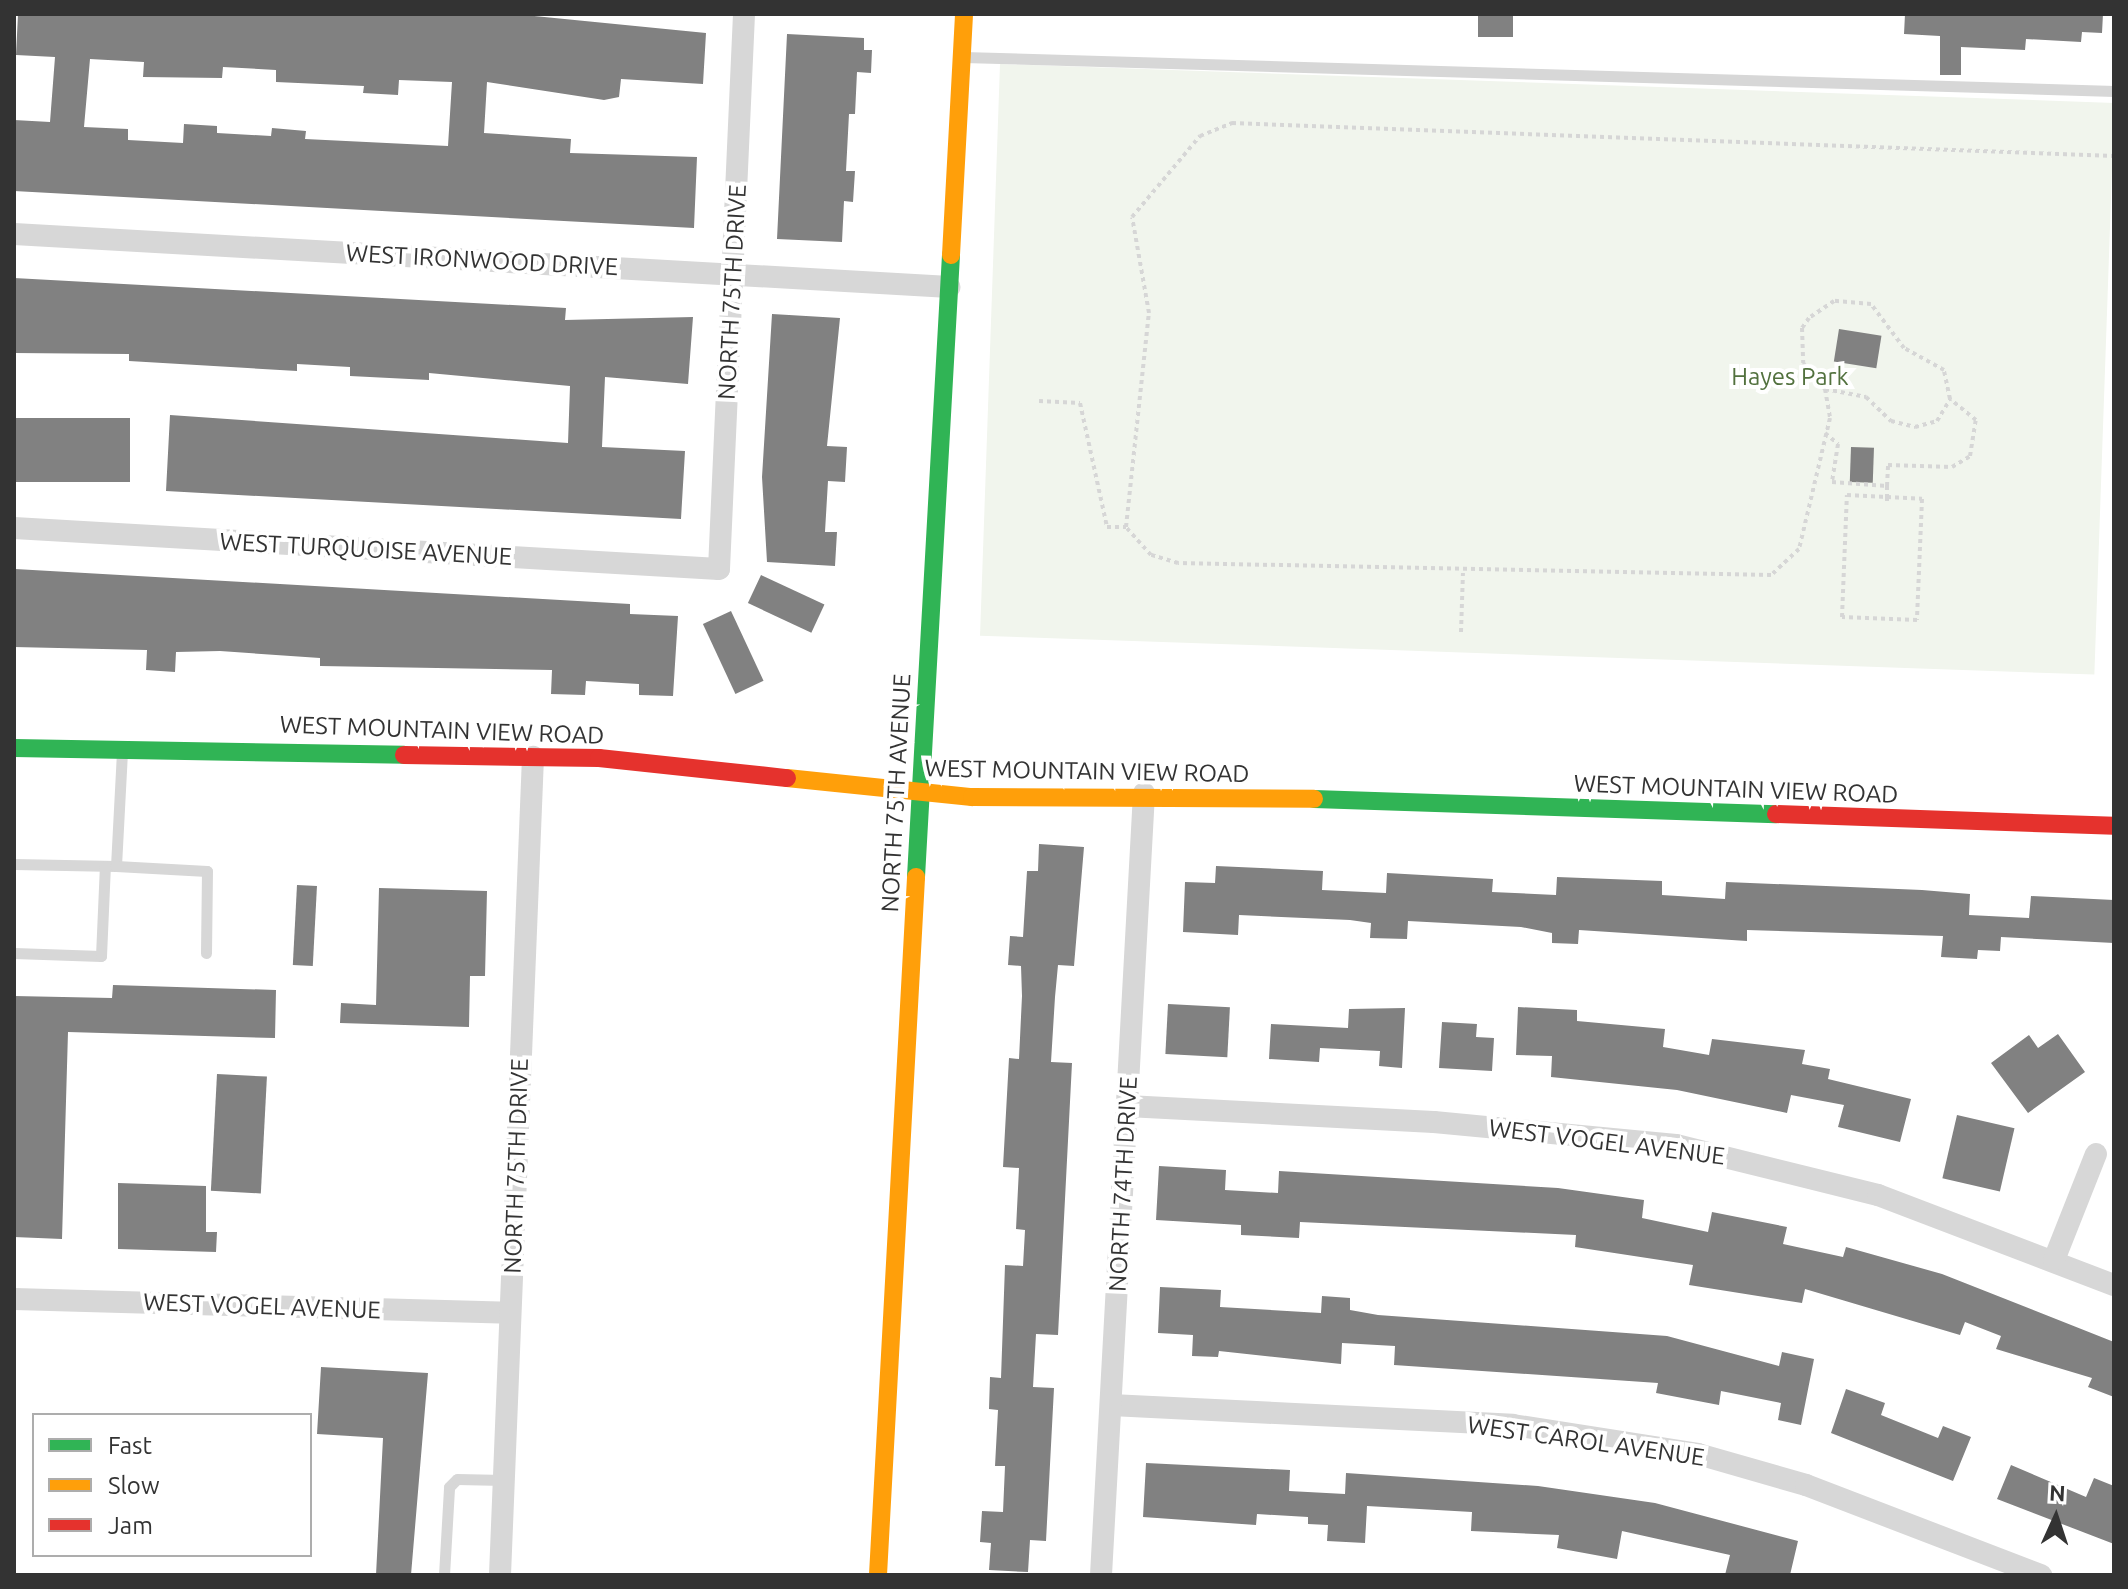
<!DOCTYPE html>
<style>
body{margin:0}
#map{position:relative;width:2128px;height:1589px;overflow:hidden;background:#fff;font-family:Ubuntu,sans-serif}
div>[style]{position:absolute}
[style*='--x']{left:calc(var(--x)*1px);top:calc(var(--y)*1px);width:calc(var(--w)*1px);rotate:calc(var(--a)*1deg)}
.green>*{inset:0;background:#f1f5ed;transform-origin:0 0}
.building>*{inset:0;background:#818181;transform-origin:0 0}
.path>*{height:4px;margin-top:-2px;transform-origin:0;background:repeating-linear-gradient(90deg,#d6d6d6 0 4px,transparent 0 8px)}
.lane>*{height:11px;margin:-5.5px;padding:0 5.5px;transform-origin:5.5px;border-radius:5.5px;background:#d7d7d7}
.street>*{height:22px;margin:-11px;padding:0 11px;transform-origin:11px;border-radius:11px;background:#d7d7d7}
.fast>*{height:18px;margin:-9px;padding:0 9px;transform-origin:9px;border-radius:9px;background:#30b455}
.slow>*{height:18px;margin:-9px;padding:0 9px;transform-origin:9px;border-radius:9px;background:#ff9f0a}
.jam>*{height:18px;margin:-9px;padding:0 9px;transform-origin:9px;border-radius:9px;background:#e5322d}
span{translate:-50% -50%;white-space:nowrap;text-align:center;line-height:1.15;-webkit-text-stroke:8px #fff;paint-order:stroke}
.street-label{font-size:24px;color:#333}
.park-label{font-size:24px;color:#52713e}
.frame{position:absolute;inset:0;border:16px solid #333;pointer-events:none}
.legend{position:absolute;left:32px;top:1413px;width:280px;height:144px;box-sizing:border-box;background:#fff;border:2px solid #adadad;margin:0;padding:10px 14px;list-style:none;font-size:24px;color:#333}
.legend li{display:flex;align-items:center;gap:16px;height:40px}
.legend b{width:40px;border:2px solid #adadad}
.north{position:absolute;left:2016px;top:1477px;width:80px;height:80px;-webkit-text-stroke:6px #fff;paint-order:stroke;rotate:3deg;font-size:22px;font-weight:700;line-height:32px;text-align:center;color:#333}
.north::after{content:'';display:block;margin:auto;width:28px;height:36px;background:#333;clip-path:polygon(50% 0,100% 100%,50% 72%,0 100%)}
</style>
<div id="map">
<div class="green">
<div style="left:1000px;top:64px;width:1115px;height:572px;rotate:2deg"></div>
</div>
<div class="building">
<div style="clip-path:polygon(evenodd,18px 14px,514px 14px,706px 33px,703px 84px,621px 79px,619px 97px,604px 100px,487px 82px,484px 133px,571px 139px,570px 153px,697px 157px,694px 228px,14px 191px,14px 120px,50px 122px,55px 57px,16px 55px,18px 14px,90px 59px,144px 62px,143px 77px,222px 78px,223px 67px,276px 70px,276px 82px,364px 86px,363px 93px,398px 95px,399px 80px,452px 82px,448px 146px,305px 139px,306px 131px,272px 128px,271px 136px,217px 133px,217px 126px,184px 124px,183px 143px,128px 140px,128px 129px,84px 127px,90px 59px)"></div>
<div style="left:1478px;top:14px;width:35px;height:23px"></div>
<div style="clip-path:polygon(1905px 14px,2103px 14px,2102px 33px,2082px 32px,2081px 42px,2026px 39px,2025px 50px,1961px 47px,1961px 75px,1940px 75px,1940px 36px,1904px 34px)"></div>
<div style="clip-path:polygon(787px 34px,864px 38px,864px 50px,872px 50px,871px 73px,857px 72px,855px 114px,849px 114px,846px 171px,855px 171px,853px 202px,844px 201px,842px 242px,777px 239px)"></div>
<div style="clip-path:polygon(14px 278px,566px 308px,565px 320px,693px 317px,688px 384px,605px 377px,602px 447px,685px 451px,681px 519px,166px 491px,170px 415px,568px 443px,570px 386px,429px 373px,429px 380px,350px 376px,350px 367px,297px 364px,297px 371px,129px 361px,129px 354px,14px 353px)"></div>
<div style="clip-path:polygon(772px 314px,840px 318px,827px 446px,847px 447px,845px 482px,828px 481px,825px 532px,837px 532px,835px 566px,767px 562px,762px 477px)"></div>
<div style="left:1839px;top:329px;width:43px;height:33px;rotate:9deg"></div>
<div style="left:14px;top:418px;width:116px;height:64px"></div>
<div style="left:1851px;top:447px;width:23px;height:35px;rotate:2deg"></div>
<div style="clip-path:polygon(15px 569px,630px 604px,630px 614px,678px 616px,673px 696px,639px 695px,639px 684px,586px 681px,585px 695px,551px 694px,552px 670px,320px 666px,320px 658px,220px 651px,176px 652px,175px 672px,146px 670px,147px 650px,14px 647px)"></div>
<div style="left:761px;top:575px;width:70px;height:31px;rotate:25deg"></div>
<div style="left:731px;top:611px;width:77px;height:31px;rotate:65deg"></div>
<div style="clip-path:polygon(1039px 844px,1084px 847px,1074px 966px,1058px 965px,1055px 997px,1051px 1062px,1072px 1063px,1058px 1335px,1036px 1334px,1033px 1387px,1054px 1388px,1046px 1541px,1030px 1540px,1028px 1572px,989px 1570px,991px 1543px,980px 1542px,982px 1511px,1003px 1512px,1005px 1466px,995px 1466px,998px 1410px,989px 1409px,990px 1377px,1001px 1378px,1005px 1265px,1023px 1266px,1025px 1230px,1016px 1229px,1019px 1168px,1003px 1167px,1009px 1058px,1019px 1059px,1022px 996px,1021px 966px,1008px 965px,1010px 936px,1023px 937px,1027px 871px,1038px 871px)"></div>
<div style="clip-path:polygon(1216px 866px,1323px 871px,1322px 890px,1386px 893px,1387px 873px,1493px 879px,1492px 892px,1556px 895px,1557px 877px,1662px 881px,1662px 895px,1725px 899px,1726px 882px,1922px 890px,1970px 894px,1969px 915px,2029px 918px,2031px 896px,2114px 900px,2114px 943px,2001px 937px,2000px 951px,1978px 950px,1977px 959px,1941px 957px,1943px 936px,1747px 930px,1747px 941px,1579px 930px,1578px 944px,1552px 943px,1552px 933px,1521px 927px,1408px 921px,1407px 939px,1370px 938px,1371px 923px,1350px 920px,1239px 915px,1238px 935px,1183px 932px,1185px 882px,1215px 883px)"></div>
<div style="left:297px;top:885px;width:20px;height:80px;rotate:3deg"></div>
<div style="clip-path:polygon(379px 888px,487px 891px,485px 976px,470px 976px,469px 1027px,340px 1023px,341px 1003px,376px 1005px)"></div>
<div style="clip-path:polygon(113px 985px,276px 990px,275px 1038px,68px 1032px,62px 1239px,14px 1237px,14px 996px,112px 998px)"></div>
<div style="left:1168px;top:1004px;width:62px;height:50px;rotate:3deg"></div>
<div style="clip-path:polygon(1518px 1007px,1577px 1010px,1577px 1021px,1665px 1029px,1663px 1047px,1709px 1055px,1712px 1039px,1805px 1050px,1802px 1064px,1830px 1069px,1828px 1079px,1911px 1099px,1900px 1142px,1838px 1127px,1844px 1105px,1791px 1095px,1787px 1113px,1677px 1090px,1551px 1077px,1552px 1056px,1516px 1055px)"></div>
<div style="clip-path:polygon(1405px 1008px,1402px 1068px,1379px 1066px,1380px 1051px,1320px 1048px,1319px 1062px,1269px 1059px,1271px 1024px,1348px 1028px,1349px 1009px)"></div>
<div style="clip-path:polygon(1442px 1022px,1477px 1024px,1476px 1037px,1494px 1038px,1492px 1071px,1439px 1068px)"></div>
<div style="clip-path:polygon(2058px 1034px,2085px 1072px,2028px 1113px,1991px 1063px,2029px 1035px,2038px 1048px)"></div>
<div style="left:217px;top:1074px;width:50px;height:117px;rotate:3deg"></div>
<div style="left:1957px;top:1115px;width:59px;height:65px;rotate:13deg"></div>
<div style="clip-path:polygon(1159px 1166px,1226px 1170px,1225px 1190px,1278px 1193px,1279px 1171px,1558px 1188px,1644px 1200px,1642px 1218px,1708px 1232px,1712px 1212px,1787px 1227px,1783px 1244px,1843px 1257px,1846px 1247px,1942px 1274px,2114px 1342px,2114px 1397px,2088px 1387px,2092px 1378px,1996px 1349px,2001px 1336px,1965px 1322px,1960px 1335px,1805px 1289px,1802px 1303px,1689px 1285px,1693px 1265px,1575px 1247px,1576px 1235px,1300px 1222px,1299px 1238px,1241px 1235px,1241px 1225px,1156px 1220px)"></div>
<div style="clip-path:polygon(118px 1183px,206px 1186px,206px 1232px,217px 1232px,216px 1252px,118px 1249px)"></div>
<div style="clip-path:polygon(1160px 1287px,1221px 1290px,1220px 1307px,1321px 1313px,1322px 1296px,1350px 1298px,1350px 1310px,1378px 1315px,1667px 1336px,1779px 1366px,1782px 1352px,1814px 1359px,1801px 1425px,1778px 1420px,1781px 1403px,1721px 1391px,1719px 1405px,1656px 1393px,1658px 1383px,1394px 1365px,1395px 1346px,1342px 1343px,1341px 1364px,1219px 1351px,1218px 1357px,1192px 1356px,1193px 1335px,1158px 1333px)"></div>
<div style="clip-path:polygon(321px 1367px,428px 1373px,411px 1575px,376px 1575px,383px 1438px,317px 1434px)"></div>
<div style="clip-path:polygon(1846px 1389px,1885px 1403px,1881px 1415px,1938px 1438px,1943px 1426px,1971px 1437px,1953px 1481px,1831px 1433px)"></div>
<div style="clip-path:polygon(1146px 1463px,1290px 1470px,1289px 1491px,1345px 1494px,1346px 1473px,1538px 1486px,1655px 1503px,1798px 1541px,1790px 1575px,1725px 1575px,1730px 1555px,1622px 1531px,1617px 1559px,1557px 1548px,1559px 1535px,1471px 1531px,1472px 1512px,1367px 1506px,1365px 1543px,1327px 1541px,1328px 1525px,1308px 1524px,1308px 1517px,1257px 1514px,1256px 1525px,1143px 1517px)"></div>
<div style="clip-path:polygon(2011px 1465px,2086px 1497px,2094px 1478px,2114px 1486px,2114px 1544px,1997px 1499px)"></div>
</div>
<div class="path">
<div style="--x:1825;--y:389;--w:42;--a:11"></div>
<div style="--x:1866;--y:397;--w:35;--a:44"></div>
<div style="--x:1891;--y:421;--w:25;--a:14"></div>
<div style="--x:1915;--y:427;--w:23;--a:-15"></div>
<div style="--x:1937;--y:421;--w:26;--a:-59"></div>
<div style="--x:1950;--y:399;--w:30;--a:-102"></div>
<div style="--x:1944;--y:370;--w:46;--a:-151.2"></div>
<div style="--x:1904;--y:348;--w:55;--a:-126.9"></div>
<div style="--x:1871;--y:304;--w:37;--a:-175"></div>
<div style="--x:1834;--y:301;--w:30;--a:146"></div>
<div style="--x:1809;--y:318;--w:12;--a:125"></div>
<div style="--x:1802;--y:328;--w:35;--a:88"></div>
<div style="--x:1803;--y:363;--w:34;--a:50"></div>
<div style="--x:1825;--y:389;--w:29;--a:80"></div>
<div style="--x:1830;--y:418;--w:135;--a:103.3"></div>
<div style="--x:1799;--y:549;--w:38;--a:137"></div>
<div style="--x:1771;--y:575;--w:593;--a:-178.84"></div>
<div style="--x:1178;--y:563;--w:28;--a:-163"></div>
<div style="--x:1151;--y:555;--w:38;--a:-132"></div>
<div style="--x:1126;--y:527;--w:215;--a:-83.9"></div>
<div style="--x:1149;--y:313;--w:97;--a:-100"></div>
<div style="--x:1132;--y:217;--w:106;--a:-50"></div>
<div style="--x:1200;--y:136;--w:35;--a:-22"></div>
<div style="--x:1232;--y:123;--w:883;--a:2.14"></div>
<div style="--x:1039;--y:401;--w:41;--a:2.8"></div>
<div style="--x:1080;--y:403;--w:127;--a:77.7"></div>
<div style="--x:1107;--y:527;--w:19;--a:0"></div>
<div style="--x:1825;--y:433;--w:17;--a:40"></div>
<div style="--x:1838;--y:444;--w:38;--a:99"></div>
<div style="--x:1832;--y:482;--w:55;--a:4.2"></div>
<div style="--x:1887;--y:486;--w:11;--a:90"></div>
<div style="--x:1887;--y:497;--w:35;--a:3"></div>
<div style="--x:1922;--y:499;--w:121;--a:92.4"></div>
<div style="--x:1917;--y:620;--w:75;--a:-177.7"></div>
<div style="--x:1842;--y:617;--w:122;--a:-87.7"></div>
<div style="--x:1847;--y:495;--w:40;--a:2.9"></div>
<div style="--x:1887;--y:497;--w:8;--a:90"></div>
<div style="--x:1887;--y:486;--w:21;--a:-87"></div>
<div style="--x:1888;--y:465;--w:64;--a:1.8"></div>
<div style="--x:1952;--y:467;--w:21;--a:-31"></div>
<div style="--x:1970;--y:456;--w:36;--a:-81"></div>
<div style="--x:1976;--y:420;--w:33;--a:-141"></div>
<div style="--x:1461;--y:632;--w:59;--a:-88.1"></div>
</div>
<div class="lane">
<div style="--x:963;--y:57;--w:1152;--a:1.69"></div>
<div style="--x:14;--y:864;--w:102;--a:1.1"></div>
<div style="--x:116;--y:866;--w:116;--a:-87"></div>
<div style="--x:116;--y:866;--w:91;--a:3.1"></div>
<div style="--x:207;--y:871;--w:82;--a:90.7"></div>
<div style="--x:14;--y:953;--w:87;--a:2"></div>
<div style="--x:101;--y:956;--w:90;--a:-87.5"></div>
<div style="--x:444;--y:1575;--w:88;--a:-86.7"></div>
<div style="--x:449;--y:1487;--w:11;--a:-45"></div>
<div style="--x:457;--y:1479;--w:47;--a:1.2"></div>
</div>
<div class="street">
<div style="--x:14;--y:234;--w:937;--a:3.24"></div>
<div style="--x:14;--y:528;--w:706;--a:3.33"></div>
<div style="--x:719;--y:569;--w:556;--a:-87.42"></div>
<div style="--x:1127;--y:1106;--w:307;--a:3"></div>
<div style="--x:1434;--y:1122;--w:243;--a:5.4"></div>
<div style="--x:1676;--y:1145;--w:208;--a:13.9"></div>
<div style="--x:1878;--y:1195;--w:253;--a:20.9"></div>
<div style="--x:2054;--y:1260;--w:114;--a:-68.4"></div>
<div style="--x:14;--y:1299;--w:495;--a:1.6"></div>
<div style="--x:1111;--y:1405;--w:402;--a:2.8"></div>
<div style="--x:1513;--y:1425;--w:187;--a:8.9"></div>
<div style="--x:1698;--y:1454;--w:112;--a:16"></div>
<div style="--x:1806;--y:1485;--w:252;--a:21"></div>
<div style="--x:500;--y:1575;--w:819;--a:-87.69"></div>
<div style="--x:1101;--y:1575;--w:783;--a:-86.85"></div>
</div>
<div class="fast">
<div style="--x:14;--y:748;--w:390;--a:1"></div>
<div style="--x:1314;--y:799;--w:462;--a:1.9"></div>
<div style="--x:916;--y:877;--w:623;--a:-86.78"></div>
</div>
<div class="slow">
<div style="--x:951;--y:255;--w:241;--a:-86.9"></div>
<div style="--x:787;--y:778;--w:186;--a:5.9"></div>
<div style="--x:972;--y:797;--w:342;--a:0.3"></div>
<div style="--x:878;--y:1575;--w:699;--a:-86.88"></div>
</div>
<div class="jam">
<div style="--x:404;--y:755;--w:195;--a:0.9"></div>
<div style="--x:599;--y:758;--w:189;--a:6.1"></div>
<div style="--x:1776;--y:814;--w:338;--a:2"></div>
</div>
<div class="street-label">
<span style="left:482px;top:260px;rotate:3deg">WEST IRONWOOD DRIVE</span>
<span style="left:732px;top:292px;rotate:-87deg">NORTH 75TH DRIVE</span>
<span style="left:366px;top:549px;rotate:3deg">WEST TURQUOISE AVENUE</span>
<span style="left:442px;top:730px;rotate:2deg">WEST MOUNTAIN VIEW ROAD</span>
<span style="left:1087px;top:771px;rotate:1deg">WEST MOUNTAIN VIEW ROAD</span>
<span style="left:1736px;top:789px;rotate:2deg">WEST MOUNTAIN VIEW ROAD</span>
<span style="left:896px;top:793px;rotate:-87deg">NORTH 75TH AVENUE</span>
<span style="left:1607px;top:1142px;rotate:7deg">WEST VOGEL AVENUE</span>
<span style="left:516px;top:1166px;rotate:-88deg">NORTH 75TH DRIVE</span>
<span style="left:1123px;top:1184px;rotate:-87deg">NORTH 74TH DRIVE</span>
<span style="left:262px;top:1306px;rotate:2deg">WEST VOGEL AVENUE</span>
<span style="left:1586px;top:1441px;rotate:8deg">WEST CAROL AVENUE</span>
</div>
<div class="park-label">
<span style="left:1790px;top:377px">Hayes Park</span>
</div>
<div class="frame"></div>
<ul class="legend">
<li><b style="height:10px;background:#30b455"></b>Fast</li>
<li><b style="height:10px;background:#ff9f0a"></b>Slow</li>
<li><b style="height:10px;background:#e5322d"></b>Jam</li>
</ul>
<div class="north">N</div>
</div>
